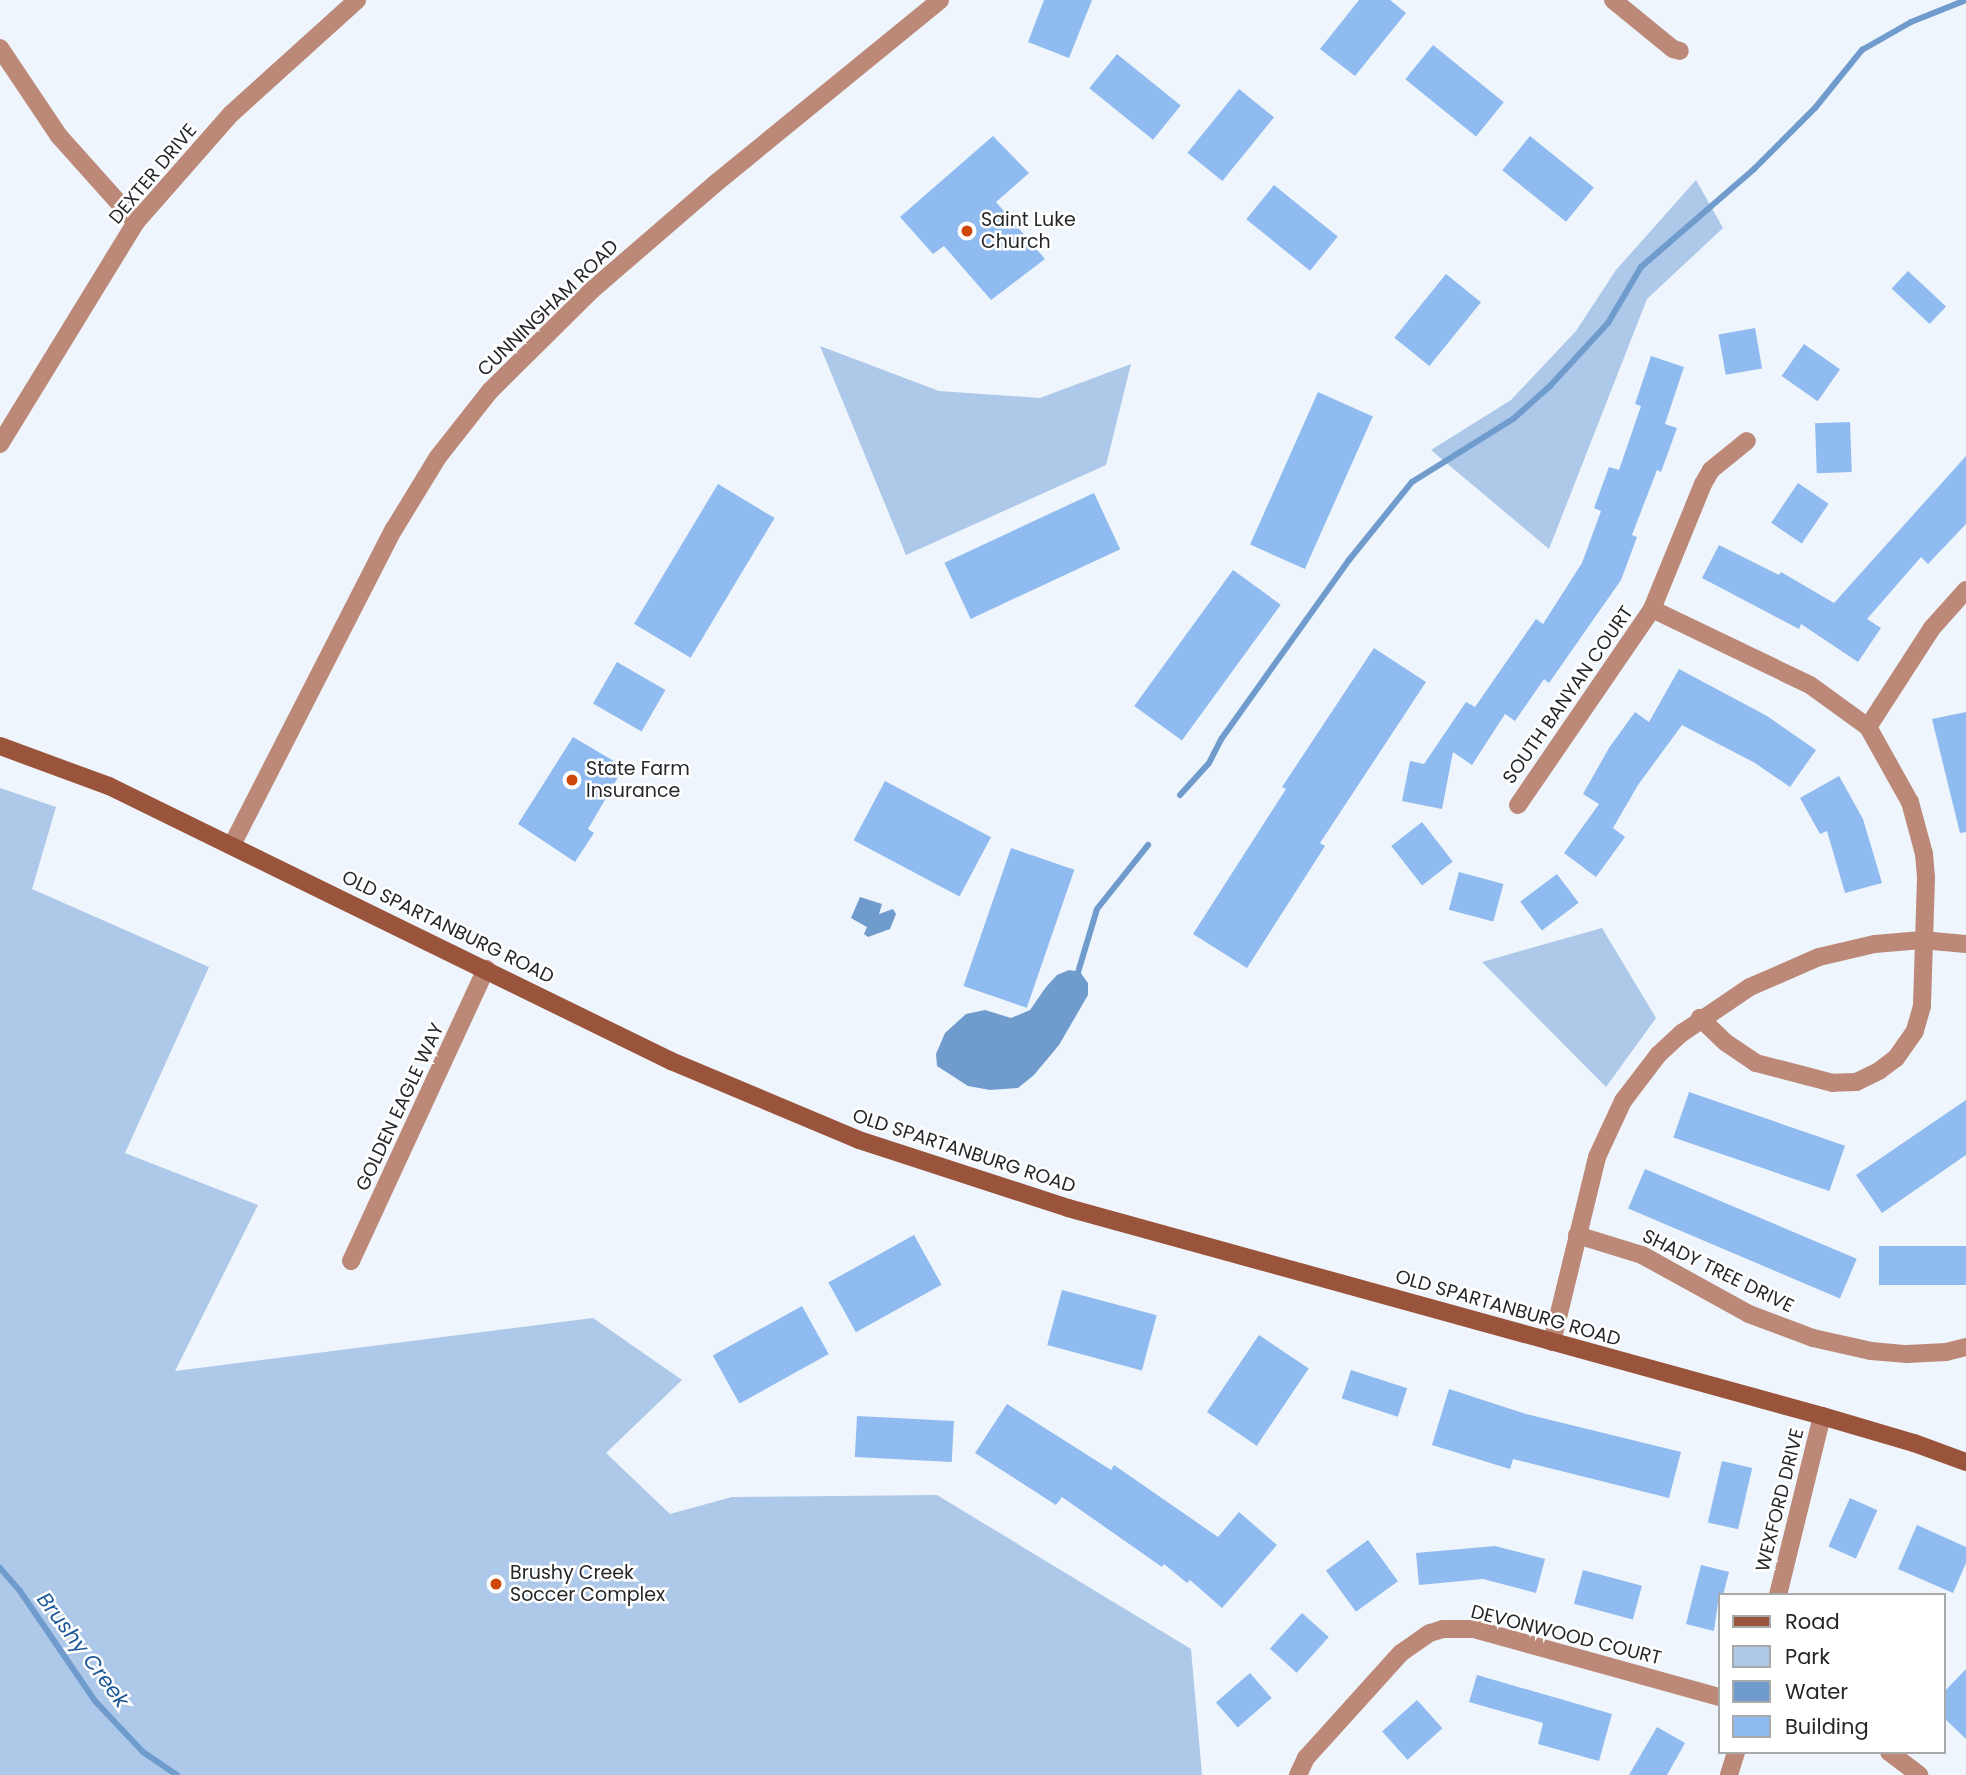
<!DOCTYPE html>
<style>
body{margin:0}
#map{position:relative;width:1966px;height:1775px;overflow:hidden;background:#eff5fc;font-family:Poppins,sans-serif}
div>[style]{position:absolute}
[style*='--x']{left:calc(var(--x)*1px);top:calc(var(--y)*1px);width:calc(var(--w)*1px);rotate:calc(var(--a)*1deg)}
.green>*{inset:0;background:#adc8e9}
.water>*{inset:0;background:#709bcd}
.stream>*{height:6px;margin:-3px;padding:0 3px;transform-origin:3px;border-radius:3px;background:#709bcd}
.building>*{inset:0;background:#8fbbf0;transform-origin:0 0}
.street>*{height:18px;margin:-9px;padding:0 9px;transform-origin:9px;border-radius:9px;background:#bc8978}
.secondary>*{height:18px;margin:-9px;padding:0 9px;transform-origin:9px;border-radius:9px;background:#9b543c}
.dots>*{width:19px;height:19px;translate:-50% -50%;box-sizing:border-box;border:4px solid #fff;border-radius:50%}
span{translate:-50% -50%;white-space:nowrap;text-align:center;line-height:1.15;-webkit-text-stroke:5px #fff;paint-order:stroke}
.street-label{font-size:19px;color:#25272a}
.poi-label{font-size:19px;color:#25272a}
.left{translate:0 -50%;text-align:left}
.water-label{font-size:21px;color:#1d5898;font-style:italic}
.legend{position:absolute;left:1718px;top:1593px;width:228px;height:161px;box-sizing:border-box;background:#fff;border:2px solid #a8a9aa;margin:0;padding:9px 12px;list-style:none;font-size:21px;color:#25272a}
.legend li{display:flex;align-items:center;gap:14px;height:35px}
.legend b{width:35px;border:2px solid #a8a9aa}
</style>
<div id="map">
<div class="green">
<div style="clip-path:polygon(1696px 180px,1723px 228px,1647px 299px,1549px 549px,1431px 450px,1511px 400px,1576px 331px,1616px 270px)"></div>
<div style="clip-path:polygon(820px 346px,939px 391px,1040px 398px,1131px 364px,1106px 465px,906px 555px)"></div>
<div style="clip-path:polygon(0 788px,56px 807px,32px 889px,209px 967px,125px 1153px,258px 1205px,175px 1371px,593px 1318px,682px 1380px,606px 1453px,670px 1514px,732px 1497px,937px 1495px,1191px 1649px,1202px 1775px,0 1775px)"></div>
<div style="clip-path:polygon(1602px 928px,1656px 1018px,1606px 1087px,1482px 962px)"></div>
</div>
<div class="water">
<div style="clip-path:polygon(860px 897px,882px 904px,879px 914px,893px 909px,896px 914px,890px 929px,868px 937px,864px 934px,867px 927px,851px 918px)"></div>
<div style="clip-path:polygon(1069px 970px,1080px 972px,1088px 983px,1088px 995px,1059px 1045px,1034px 1075px,1018px 1088px,990px 1090px,968px 1086px,937px 1066px,936px 1054px,945px 1033px,966px 1014px,985px 1010px,1011px 1018px,1030px 1010px,1046px 987px,1057px 975px)"></div>
</div>
<div class="stream">
<div style="--x:1180;--y:795;--w:43;--a:-47.8"></div>
<div style="--x:1209;--y:763;--w:28;--a:-63"></div>
<div style="--x:1222;--y:738;--w:219;--a:-54.5"></div>
<div style="--x:1349;--y:560;--w:100;--a:-51.1"></div>
<div style="--x:1412;--y:482;--w:119;--a:-32"></div>
<div style="--x:1513;--y:419;--w:50;--a:-41.7"></div>
<div style="--x:1550;--y:386;--w:86;--a:-47.4"></div>
<div style="--x:1608;--y:323;--w:65;--a:-59.5"></div>
<div style="--x:1641;--y:267;--w:150;--a:-40.9"></div>
<div style="--x:1754;--y:169;--w:86;--a:-45"></div>
<div style="--x:1815;--y:108;--w:75;--a:-51"></div>
<div style="--x:1862;--y:50;--w:56;--a:-29.7"></div>
<div style="--x:1911;--y:22;--w:59;--a:-21.8"></div>
<div style="--x:1076;--y:979;--w:73;--a:-73.3"></div>
<div style="--x:1097;--y:909;--w:82;--a:-51.4"></div>
<div style="--x:0;--y:1568;--w:30;--a:49"></div>
<div style="--x:20;--y:1591;--w:133;--a:55.7"></div>
<div style="--x:95;--y:1701;--w:70;--a:46.7"></div>
<div style="--x:143;--y:1752;--w:41;--a:34.1"></div>
</div>
<div class="building">
<div style="clip-path:polygon(1044px 0,1092px 0,1069px 58px,1028px 42px)"></div>
<div style="clip-path:polygon(1359px 0,1390px 0,1406px 13px,1355px 76px,1320px 49px)"></div>
<div style="left:1433px;top:45px;width:91px;height:44px;rotate:39deg"></div>
<div style="left:1117px;top:54px;width:82px;height:44px;rotate:39deg"></div>
<div style="left:1239px;top:89px;width:45px;height:82px;rotate:39deg"></div>
<div style="clip-path:polygon(993px 136px,1029px 173px,996px 202px,1045px 259px,991px 300px,944px 246px,933px 254px,900px 217px)"></div>
<div style="left:1530px;top:136px;width:82px;height:44px;rotate:39deg"></div>
<div style="left:1274px;top:185px;width:82px;height:44px;rotate:39deg"></div>
<div style="left:1908px;top:271px;width:52px;height:24px;rotate:43deg"></div>
<div style="left:1446px;top:274px;width:45px;height:82px;rotate:39deg"></div>
<div style="left:1755px;top:328px;width:41px;height:37px;rotate:80deg"></div>
<div style="left:1804px;top:344px;width:44px;height:39px;rotate:35deg"></div>
<div style="clip-path:polygon(1651px 356px,1684px 367px,1665px 424px,1677px 428px,1661px 472px,1657px 470px,1632px 535px,1637px 537px,1621px 580px,1549px 683px,1544px 679px,1515px 721px,1505px 714px,1472px 765px,1453px 752px,1442px 809px,1402px 801px,1410px 761px,1424px 764px,1466px 702px,1475px 707px,1536px 619px,1543px 624px,1582px 563px,1601px 511px,1594px 508px,1609px 467px,1619px 470px,1641px 406px,1635px 404px)"></div>
<div style="left:1318px;top:392px;width:60px;height:167px;rotate:24deg"></div>
<div style="left:1850px;top:422px;width:50px;height:35px;rotate:88deg"></div>
<div style="clip-path:polygon(1966px 456px,1966px 524px,1928px 564px,1921px 557px,1867px 619px,1881px 628px,1858px 662px,1801px 624px,1799px 629px,1702px 578px,1719px 545px,1779px 575px,1781px 572px,1834px 603px)"></div>
<div style="left:1798px;top:483px;width:37px;height:48px;rotate:34deg"></div>
<div style="left:718px;top:484px;width:66px;height:163px;rotate:31deg"></div>
<div style="left:1094px;top:493px;width:62px;height:165px;rotate:65deg"></div>
<div style="left:1233px;top:570px;width:59px;height:168px;rotate:36deg"></div>
<div style="clip-path:polygon(1374px 648px,1426px 682px,1320px 843px,1325px 846px,1247px 968px,1193px 934px,1286px 789px,1282px 787px)"></div>
<div style="left:617px;top:662px;width:56px;height:48px;rotate:30deg"></div>
<div style="clip-path:polygon(1679px 669px,1767px 716px,1816px 750px,1790px 787px,1755px 763px,1682px 725px,1638px 785px,1613px 828px,1625px 837px,1596px 877px,1564px 853px,1599px 804px,1583px 794px,1609px 748px,1635px 712px,1649px 722px)"></div>
<div style="clip-path:polygon(1966px 712px,1966px 832px,1960px 833px,1932px 719px)"></div>
<div style="clip-path:polygon(573px 737px,624px 767px,588px 829px,594px 833px,575px 862px,518px 824px)"></div>
<div style="clip-path:polygon(1839px 776px,1863px 819px,1882px 883px,1845px 893px,1827px 831px,1820px 834px,1800px 798px)"></div>
<div style="left:885px;top:781px;width:120px;height:67px;rotate:28deg"></div>
<div style="left:1422px;top:822px;width:50px;height:39px;rotate:52deg"></div>
<div style="left:1011px;top:848px;width:67px;height:146px;rotate:19deg"></div>
<div style="left:1459px;top:872px;width:46px;height:39px;rotate:15deg"></div>
<div style="left:1557px;top:874px;width:36px;height:46px;rotate:53deg"></div>
<div style="left:1689px;top:1092px;width:165px;height:48px;rotate:19deg"></div>
<div style="clip-path:polygon(1966px 1100px,1966px 1155px,1882px 1213px,1856px 1175px)"></div>
<div style="left:1645px;top:1169px;width:230px;height:43px;rotate:23deg"></div>
<div style="left:914px;top:1235px;width:57px;height:98px;rotate:61deg"></div>
<div style="left:1966px;top:1246px;width:39px;height:87px;rotate:90deg"></div>
<div style="left:1062px;top:1290px;width:98px;height:57px;rotate:15deg"></div>
<div style="left:802px;top:1306px;width:55px;height:102px;rotate:61deg"></div>
<div style="left:1259px;top:1335px;width:60px;height:93px;rotate:34deg"></div>
<div style="left:1351px;top:1370px;width:59px;height:30px;rotate:18deg"></div>
<div style="clip-path:polygon(1449px 1389px,1526px 1414px,1681px 1452px,1669px 1498px,1513px 1459px,1510px 1469px,1432px 1445px)"></div>
<div style="clip-path:polygon(1007px 1404px,1111px 1470px,1114px 1465px,1218px 1537px,1239px 1512px,1277px 1545px,1222px 1608px,1190px 1580px,1187px 1583px,1164px 1564px,1162px 1567px,1062px 1497px,1056px 1505px,975px 1453px)"></div>
<div style="left:857px;top:1416px;width:97px;height:41px;rotate:3deg"></div>
<div style="left:1722px;top:1461px;width:31px;height:63px;rotate:13deg"></div>
<div style="left:1850px;top:1498px;width:30px;height:53px;rotate:24deg"></div>
<div style="clip-path:polygon(1917px 1525px,1966px 1547px,1966px 1563px,1953px 1593px,1898px 1569px)"></div>
<div style="left:1368px;top:1540px;width:51px;height:52px;rotate:54deg"></div>
<div style="clip-path:polygon(1495px 1546px,1545px 1559px,1536px 1593px,1483px 1579px,1419px 1585px,1416px 1553px)"></div>
<div style="clip-path:polygon(1701px 1565px,1729px 1572px,1723px 1595px,1719px 1595px,1714px 1631px,1686px 1624px)"></div>
<div style="left:1583px;top:1570px;width:61px;height:35px;rotate:15deg"></div>
<div style="left:1302px;top:1613px;width:36px;height:48px;rotate:42deg"></div>
<div style="clip-path:polygon(1966px 1669px,1966px 1739px,1943px 1717px,1943px 1693px)"></div>
<div style="left:1250px;top:1673px;width:33px;height:45px;rotate:49deg"></div>
<div style="clip-path:polygon(1477px 1675px,1612px 1714px,1599px 1761px,1538px 1744px,1543px 1723px,1469px 1702px)"></div>
<div style="left:1417px;top:1700px;width:38px;height:47px;rotate:48deg"></div>
<div style="clip-path:polygon(1657px 1727px,1685px 1743px,1667px 1775px,1629px 1775px)"></div>
</div>
<div class="street">
<div style="--x:1613;--y:0;--w:77;--a:39.2"></div>
<div style="--x:1673;--y:49;--w:7;--a:16"></div>
<div style="--x:0;--y:48;--w:106;--a:56.2"></div>
<div style="--x:59;--y:136;--w:115;--a:48.2"></div>
<div style="--x:0;--y:444;--w:260;--a:-58.5"></div>
<div style="--x:136;--y:222;--w:144;--a:-48.7"></div>
<div style="--x:231;--y:114;--w:170;--a:-42.1"></div>
<div style="--x:1652;--y:609;--w:175;--a:25.7"></div>
<div style="--x:1810;--y:685;--w:72;--a:35.9"></div>
<div style="--x:1868;--y:727;--w:86;--a:60.8"></div>
<div style="--x:1910;--y:802;--w:54;--a:74.9"></div>
<div style="--x:1924;--y:854;--w:24;--a:85"></div>
<div style="--x:1926;--y:878;--w:128;--a:91.8"></div>
<div style="--x:1922;--y:1006;--w:26;--a:106"></div>
<div style="--x:1915;--y:1031;--w:33;--a:125"></div>
<div style="--x:1896;--y:1058;--w:21;--a:143"></div>
<div style="--x:1879;--y:1071;--w:25;--a:154"></div>
<div style="--x:1856;--y:1082;--w:23;--a:178"></div>
<div style="--x:1833;--y:1083;--w:80;--a:-165.4"></div>
<div style="--x:1756;--y:1063;--w:37;--a:-146"></div>
<div style="--x:1725;--y:1042;--w:35;--a:-136"></div>
<div style="--x:1868;--y:727;--w:118;--a:-57.1"></div>
<div style="--x:1932;--y:628;--w:51;--a:-48.2"></div>
<div style="--x:1518;--y:805;--w:237;--a:-55.6"></div>
<div style="--x:1652;--y:609;--w:135;--a:-67.8"></div>
<div style="--x:1703;--y:484;--w:16;--a:-60"></div>
<div style="--x:1711;--y:470;--w:46;--a:-38.9"></div>
<div style="--x:232;--y:845;--w:355;--a:-62.9"></div>
<div style="--x:394;--y:529;--w:84;--a:-58.6"></div>
<div style="--x:438;--y:457;--w:84;--a:-51.8"></div>
<div style="--x:490;--y:391;--w:144;--a:-44.7"></div>
<div style="--x:592;--y:290;--w:164;--a:-40.8"></div>
<div style="--x:716;--y:183;--w:289;--a:-39.2"></div>
<div style="--x:1577;--y:1235;--w:68;--a:17.1"></div>
<div style="--x:1642;--y:1255;--w:122;--a:28.9"></div>
<div style="--x:1749;--y:1314;--w:68;--a:20.6"></div>
<div style="--x:1813;--y:1338;--w:59;--a:12.6"></div>
<div style="--x:1871;--y:1351;--w:36;--a:5"></div>
<div style="--x:1907;--y:1354;--w:39;--a:-3"></div>
<div style="--x:1946;--y:1352;--w:21;--a:-14"></div>
<div style="--x:351;--y:1261;--w:322;--a:-65.2"></div>
<div style="--x:1552;--y:1342;--w:190;--a:-76.3"></div>
<div style="--x:1597;--y:1157;--w:62;--a:-65.1"></div>
<div style="--x:1623;--y:1101;--w:58;--a:-52.7"></div>
<div style="--x:1658;--y:1055;--w:33;--a:-43"></div>
<div style="--x:1682;--y:1033;--w:82;--a:-34.1"></div>
<div style="--x:1750;--y:987;--w:75;--a:-23.5"></div>
<div style="--x:1819;--y:957;--w:57;--a:-13.1"></div>
<div style="--x:1875;--y:944;--w:47;--a:-4.9"></div>
<div style="--x:1922;--y:940;--w:44;--a:5.2"></div>
<div style="--x:1778;--y:1595;--w:184;--a:-76.2"></div>
<div style="--x:1889;--y:1752;--w:38;--a:37"></div>
<div style="--x:1298;--y:1775;--w:19;--a:-65"></div>
<div style="--x:1306;--y:1758;--w:142;--a:-47.9"></div>
<div style="--x:1401;--y:1653;--w:35;--a:-35"></div>
<div style="--x:1430;--y:1633;--w:14;--a:-17"></div>
<div style="--x:1443;--y:1629;--w:31;--a:0"></div>
<div style="--x:1474;--y:1629;--w:254;--a:15.5"></div>
<div style="--x:1729;--y:1775;--w:24;--a:-73"></div>
</div>
<div class="secondary">
<div style="--x:0;--y:746;--w:116;--a:20.2"></div>
<div style="--x:109;--y:786;--w:626;--a:26.07"></div>
<div style="--x:671;--y:1061;--w:204;--a:22.8"></div>
<div style="--x:859;--y:1140;--w:220;--a:18"></div>
<div style="--x:1068;--y:1208;--w:782;--a:15.42"></div>
<div style="--x:1822;--y:1416;--w:96;--a:16.4"></div>
<div style="--x:1914;--y:1443;--w:55;--a:20.1"></div>
</div>
<div class="dots">
<div style="left:967px;top:231px;background:#ce480d"></div>
<div style="left:572px;top:780px;background:#ce480d"></div>
<div style="left:496px;top:1584px;background:#ce480d"></div>
</div>
<div class="street-label">
<span style="left:153px;top:174px;rotate:-50deg">DEXTER DRIVE</span>
<span style="left:548px;top:308px;rotate:-44deg">CUNNINGHAM ROAD</span>
<span style="left:1568px;top:695px;rotate:-55deg">SOUTH BANYAN COURT</span>
<span style="left:448px;top:927px;rotate:26deg">OLD SPARTANBURG ROAD</span>
<span style="left:400px;top:1107px;rotate:-65deg">GOLDEN EAGLE WAY</span>
<span style="left:964px;top:1151px;rotate:18deg">OLD SPARTANBURG ROAD</span>
<span style="left:1718px;top:1271px;rotate:26deg">SHADY TREE DRIVE</span>
<span style="left:1508px;top:1308px;rotate:16deg">OLD SPARTANBURG ROAD</span>
<span style="left:1780px;top:1500px;rotate:-76deg">WEXFORD DRIVE</span>
<span style="left:1566px;top:1635px;rotate:14deg">DEVONWOOD COURT</span>
</div>
<div class="poi-label">
<span class="left" style="left:981px;top:231px">Saint Luke<br>Church</span>
<span class="left" style="left:586px;top:780px">State Farm<br>Insurance</span>
<span class="left" style="left:510px;top:1584px">Brushy Creek<br>Soccer Complex</span>
</div>
<div class="water-label">
<span style="left:83px;top:1650px;rotate:53deg">Brushy Creek</span>
</div>
<ul class="legend">
<li><b style="height:9px;background:#9b543c"></b>Road</li>
<li><b style="height:19px;background:#adc8e9"></b>Park</li>
<li><b style="height:19px;background:#709bcd"></b>Water</li>
<li><b style="height:19px;background:#8fbbf0"></b>Building</li>
</ul>
</div>
